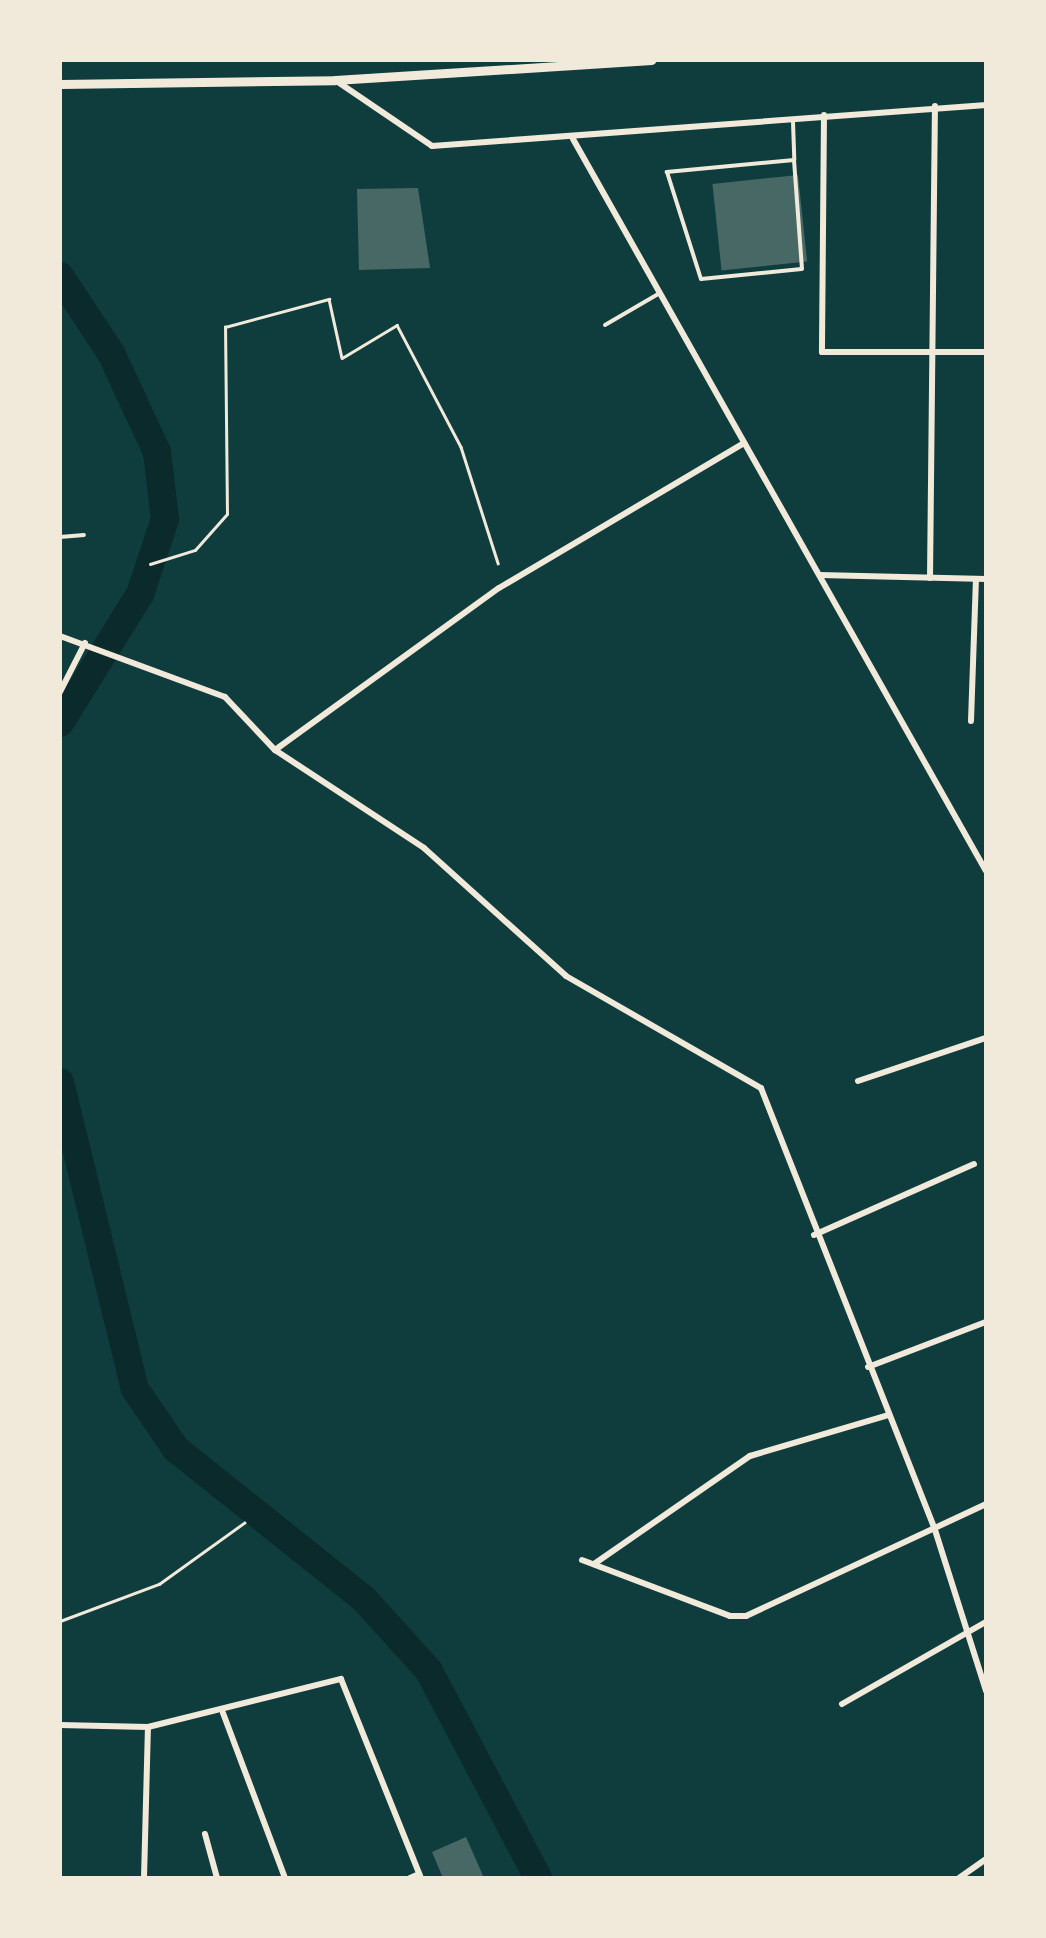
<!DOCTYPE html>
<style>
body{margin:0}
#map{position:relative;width:1046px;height:1938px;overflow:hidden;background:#0f3d3e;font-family:Roboto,sans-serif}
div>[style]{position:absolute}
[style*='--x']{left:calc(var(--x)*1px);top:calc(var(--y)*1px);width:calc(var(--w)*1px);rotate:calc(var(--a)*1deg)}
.river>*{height:28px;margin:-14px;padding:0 14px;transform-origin:14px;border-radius:14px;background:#0a2a2b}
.building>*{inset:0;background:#486865;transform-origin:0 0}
.path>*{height:2.5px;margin:-1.25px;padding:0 1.25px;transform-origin:1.25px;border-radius:1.25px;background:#f1e9da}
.service>*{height:4px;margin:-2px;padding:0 2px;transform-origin:2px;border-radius:2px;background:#f1e9da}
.minor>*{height:6px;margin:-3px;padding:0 3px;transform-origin:3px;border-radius:3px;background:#f1e9da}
.secondary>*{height:9px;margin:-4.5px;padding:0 4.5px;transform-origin:4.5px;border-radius:4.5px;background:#f1e9da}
span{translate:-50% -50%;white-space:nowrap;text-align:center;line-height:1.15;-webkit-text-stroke:8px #f1e9da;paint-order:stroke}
.frame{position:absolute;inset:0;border:62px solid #f1e9da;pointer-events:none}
</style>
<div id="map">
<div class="river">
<div style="--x:60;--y:276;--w:92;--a:56.5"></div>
<div style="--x:111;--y:353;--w:109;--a:65.1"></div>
<div style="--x:157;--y:452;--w:67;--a:83.2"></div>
<div style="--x:165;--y:519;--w:79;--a:108.4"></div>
<div style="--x:140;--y:594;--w:152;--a:121.8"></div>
<div style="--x:60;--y:1082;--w:316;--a:76.3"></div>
<div style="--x:135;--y:1389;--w:73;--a:55.7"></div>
<div style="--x:176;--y:1449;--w:241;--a:38.6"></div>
<div style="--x:364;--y:1599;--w:97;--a:47.9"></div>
<div style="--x:429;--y:1671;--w:234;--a:62.2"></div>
</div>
<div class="building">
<div style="left:798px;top:175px;width:87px;height:86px;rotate:84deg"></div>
<div style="clip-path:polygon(418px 188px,430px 268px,359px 270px,357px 189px)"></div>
<div style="clip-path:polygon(466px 1837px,484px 1878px,443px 1878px,432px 1852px)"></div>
</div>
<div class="path">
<div style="--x:157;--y:60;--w:44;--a:0"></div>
<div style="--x:150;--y:564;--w:47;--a:-17.3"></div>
<div style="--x:195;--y:550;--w:48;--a:-48.4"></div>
<div style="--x:227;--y:514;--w:187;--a:-90.6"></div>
<div style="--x:225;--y:327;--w:108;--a:-15.1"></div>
<div style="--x:329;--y:299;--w:60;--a:77.6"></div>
<div style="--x:342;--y:358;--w:64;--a:-31"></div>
<div style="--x:397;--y:325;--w:138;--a:62.3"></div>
<div style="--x:461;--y:447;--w:122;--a:72.3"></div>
<div style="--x:60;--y:1621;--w:106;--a:-20.5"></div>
<div style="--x:159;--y:1584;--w:105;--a:-35.7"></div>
</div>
<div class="service">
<div style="--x:793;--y:122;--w:38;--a:88"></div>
<div style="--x:794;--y:160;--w:128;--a:174.6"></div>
<div style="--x:667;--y:172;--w:112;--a:72.4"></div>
<div style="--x:701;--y:279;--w:101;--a:-5.7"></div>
<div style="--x:802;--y:269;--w:109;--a:-94.2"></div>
<div style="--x:605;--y:325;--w:64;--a:-30.2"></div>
<div style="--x:60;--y:537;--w:24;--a:-5"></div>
</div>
<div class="minor">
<div style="--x:335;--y:80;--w:117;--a:34.2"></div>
<div style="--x:432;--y:146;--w:556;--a:-4.23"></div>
<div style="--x:824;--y:115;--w:237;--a:90.5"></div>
<div style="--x:822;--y:352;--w:164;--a:0"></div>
<div style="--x:573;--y:139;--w:840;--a:60.57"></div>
<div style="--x:820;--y:575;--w:166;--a:1.4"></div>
<div style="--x:930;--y:578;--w:472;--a:-89.4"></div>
<div style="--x:60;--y:636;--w:176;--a:20.3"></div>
<div style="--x:225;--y:697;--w:73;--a:46.7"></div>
<div style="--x:275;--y:750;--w:178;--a:33.3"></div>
<div style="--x:424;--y:848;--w:191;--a:42"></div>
<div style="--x:566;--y:976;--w:225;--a:29.9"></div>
<div style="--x:761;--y:1088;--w:475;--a:68.5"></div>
<div style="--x:935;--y:1530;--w:169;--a:72.4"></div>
<div style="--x:60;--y:692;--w:55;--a:-63"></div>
<div style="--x:971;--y:721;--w:142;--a:-88"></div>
<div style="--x:275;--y:750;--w:276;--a:-35.9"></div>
<div style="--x:499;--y:588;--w:285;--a:-30.6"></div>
<div style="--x:858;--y:1081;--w:135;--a:-18.6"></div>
<div style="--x:814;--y:1235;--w:175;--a:-23.9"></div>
<div style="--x:868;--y:1367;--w:126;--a:-20.9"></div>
<div style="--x:582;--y:1560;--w:158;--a:20.7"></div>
<div style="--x:730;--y:1616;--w:16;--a:0"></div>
<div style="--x:746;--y:1616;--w:265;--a:-25"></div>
<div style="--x:594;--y:1564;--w:190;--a:-34.7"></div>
<div style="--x:750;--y:1456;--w:144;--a:-16.5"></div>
<div style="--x:842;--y:1704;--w:166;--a:-29.7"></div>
<div style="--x:223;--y:1713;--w:176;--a:69.4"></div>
<div style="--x:60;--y:1725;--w:88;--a:1.3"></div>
<div style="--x:148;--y:1727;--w:199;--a:-14"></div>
<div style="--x:341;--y:1679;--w:214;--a:68.1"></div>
<div style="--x:205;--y:1834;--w:46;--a:74.7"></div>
<div style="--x:144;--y:1878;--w:151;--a:-88.5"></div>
<div style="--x:410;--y:1878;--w:10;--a:-24"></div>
<div style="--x:959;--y:1878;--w:33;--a:-35"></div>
</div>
<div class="secondary">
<div style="--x:60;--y:84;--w:275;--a:-0.8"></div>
<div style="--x:335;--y:80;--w:317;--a:-3.6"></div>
</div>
<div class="frame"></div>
</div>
